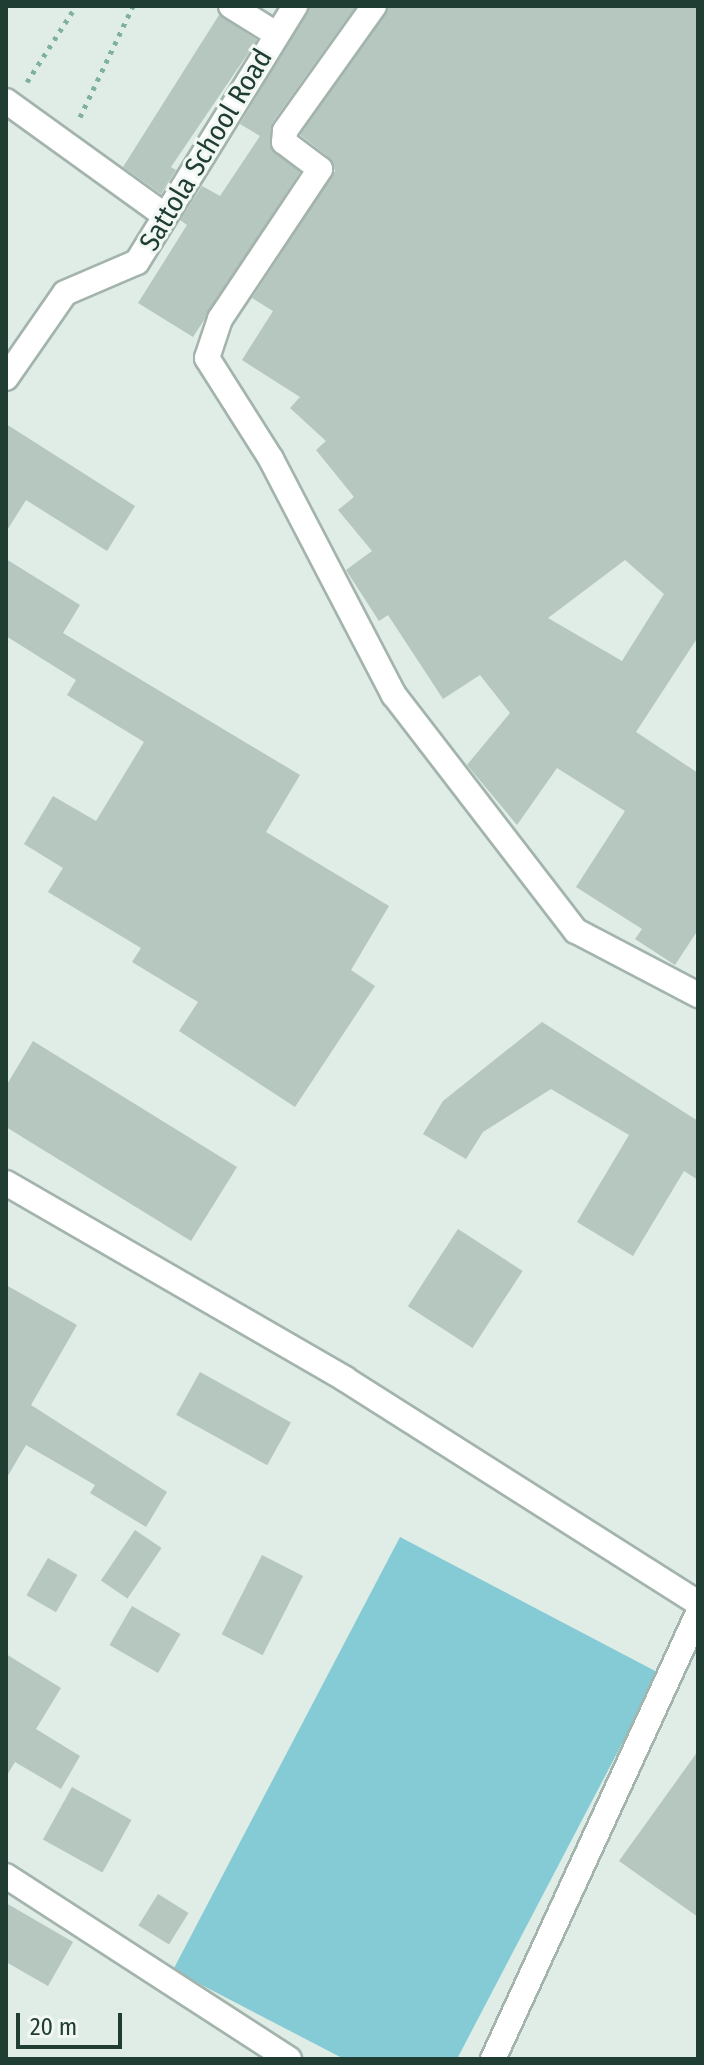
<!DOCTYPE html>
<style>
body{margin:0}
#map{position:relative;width:704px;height:2065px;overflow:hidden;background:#e0ece6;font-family:"Fira Sans Condensed",sans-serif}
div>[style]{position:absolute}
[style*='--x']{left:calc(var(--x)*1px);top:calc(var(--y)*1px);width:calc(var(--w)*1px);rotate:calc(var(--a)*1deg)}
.water>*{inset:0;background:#84cbd5}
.building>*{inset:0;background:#b5c7bf;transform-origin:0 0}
.path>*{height:5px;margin-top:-2.5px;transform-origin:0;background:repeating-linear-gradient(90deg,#7fb1a0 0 4px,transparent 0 10px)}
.roads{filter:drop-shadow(2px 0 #a3b4ad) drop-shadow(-2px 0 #a3b4ad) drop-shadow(0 2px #a3b4ad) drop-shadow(0 -2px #a3b4ad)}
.street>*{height:24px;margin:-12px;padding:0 12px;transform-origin:12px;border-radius:12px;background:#fff}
span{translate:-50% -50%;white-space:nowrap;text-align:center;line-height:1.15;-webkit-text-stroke:6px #f1f8f4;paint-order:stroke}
.street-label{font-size:28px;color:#203d34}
.frame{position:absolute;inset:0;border:8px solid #203d34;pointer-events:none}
.scale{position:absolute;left:16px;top:2013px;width:106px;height:36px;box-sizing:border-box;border:4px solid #203d34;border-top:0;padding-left:10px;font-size:24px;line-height:28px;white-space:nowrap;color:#203d34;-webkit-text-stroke:6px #f1f8f4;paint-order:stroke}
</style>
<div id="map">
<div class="water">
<div style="clip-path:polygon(400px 1537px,659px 1673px,457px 2059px,344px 2059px,173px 1970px)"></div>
</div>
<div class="building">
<div style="clip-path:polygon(310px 6px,356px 6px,272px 123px,271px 149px,300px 172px,193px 337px,138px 303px,187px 225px,180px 220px,202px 186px,220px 196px,260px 136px,240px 124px)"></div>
<div style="clip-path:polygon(evenodd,389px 6px,698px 6px,698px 637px,636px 732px,698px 773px,698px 930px,675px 965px,635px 939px,642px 929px,576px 887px,625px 811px,557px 768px,517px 825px,467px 765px,510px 713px,480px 675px,443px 699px,388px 615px,379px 621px,346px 570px,372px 551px,338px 510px,354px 497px,316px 450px,326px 441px,290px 408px,300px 397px,242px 360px,273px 311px,252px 298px,335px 171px,330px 158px,300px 135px,389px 6px,625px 560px,664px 594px,622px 661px,548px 618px,625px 560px)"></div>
<div style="clip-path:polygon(219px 15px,257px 40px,171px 167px,176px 170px,161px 194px,123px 167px)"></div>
<div style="clip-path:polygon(6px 424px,135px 506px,107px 551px,26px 500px,6px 532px)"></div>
<div style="clip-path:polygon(6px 559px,80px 605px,63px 633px,300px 775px,266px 832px,389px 906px,351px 970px,375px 986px,295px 1107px,179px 1031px,198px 1002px,132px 962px,141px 948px,48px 892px,63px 868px,24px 844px,53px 796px,96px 821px,144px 742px,67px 695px,76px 680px,6px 636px)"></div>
<div style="clip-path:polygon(542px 1022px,698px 1121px,698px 1180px,684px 1171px,633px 1256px,577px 1222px,629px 1135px,551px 1089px,483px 1132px,466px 1159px,423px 1134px,443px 1101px)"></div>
<div style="clip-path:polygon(33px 1041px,237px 1167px,191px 1241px,6px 1127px,6px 1086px)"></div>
<div style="left:458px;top:1229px;width:77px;height:92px;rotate:33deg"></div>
<div style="clip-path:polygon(6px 1285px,77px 1325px,31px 1405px,167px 1492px,146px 1527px,90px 1493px,95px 1485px,26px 1445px,6px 1479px)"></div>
<div style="left:200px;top:1372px;width:104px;height:49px;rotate:29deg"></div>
<div style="left:135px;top:1530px;width:32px;height:61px;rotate:34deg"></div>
<div style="left:262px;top:1555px;width:46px;height:89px;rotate:27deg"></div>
<div style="left:48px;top:1558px;width:34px;height:43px;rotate:30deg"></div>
<div style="left:132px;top:1606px;width:56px;height:45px;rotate:30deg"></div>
<div style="clip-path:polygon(6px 1654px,61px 1688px,36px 1729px,80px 1756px,61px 1789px,15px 1762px,6px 1777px)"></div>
<div style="clip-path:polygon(698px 1751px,698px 1917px,619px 1861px)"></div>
<div style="left:72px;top:1787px;width:68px;height:60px;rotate:29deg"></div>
<div style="left:158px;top:1894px;width:36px;height:37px;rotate:32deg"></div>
<div style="clip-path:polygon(6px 1903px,73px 1942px,48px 1986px,6px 1962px)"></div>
</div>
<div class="path">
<div style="--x:27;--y:82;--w:90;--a:-57.2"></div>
<div style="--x:80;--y:117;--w:123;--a:-64.5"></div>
</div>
<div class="roads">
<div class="street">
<div style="--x:231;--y:6;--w:53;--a:31.9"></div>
<div style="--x:374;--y:6;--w:153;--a:125.5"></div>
<div style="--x:285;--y:131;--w:11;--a:95"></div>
<div style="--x:284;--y:142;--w:45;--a:36.9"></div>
<div style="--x:320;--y:169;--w:180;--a:123.7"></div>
<div style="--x:220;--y:319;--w:41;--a:108.4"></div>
<div style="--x:207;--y:358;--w:120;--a:57.6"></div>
<div style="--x:271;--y:459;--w:266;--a:62.5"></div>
<div style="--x:394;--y:695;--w:298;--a:52.4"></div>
<div style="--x:576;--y:931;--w:138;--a:27.7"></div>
<div style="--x:6;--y:101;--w:195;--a:35.8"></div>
<div style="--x:6;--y:378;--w:103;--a:-55.2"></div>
<div style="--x:65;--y:293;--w:78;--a:-23.3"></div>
<div style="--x:137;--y:262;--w:301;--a:-58.3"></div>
<div style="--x:6;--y:1183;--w:392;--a:30"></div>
<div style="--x:345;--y:1379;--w:418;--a:32.4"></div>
<div style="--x:6;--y:1876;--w:337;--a:32.9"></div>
<div style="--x:493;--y:2059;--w:491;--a:-65.3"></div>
</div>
</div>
<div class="street-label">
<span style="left:206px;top:150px;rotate:-59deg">Sattola School Road</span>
</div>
<div class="frame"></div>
<div class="scale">20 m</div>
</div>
